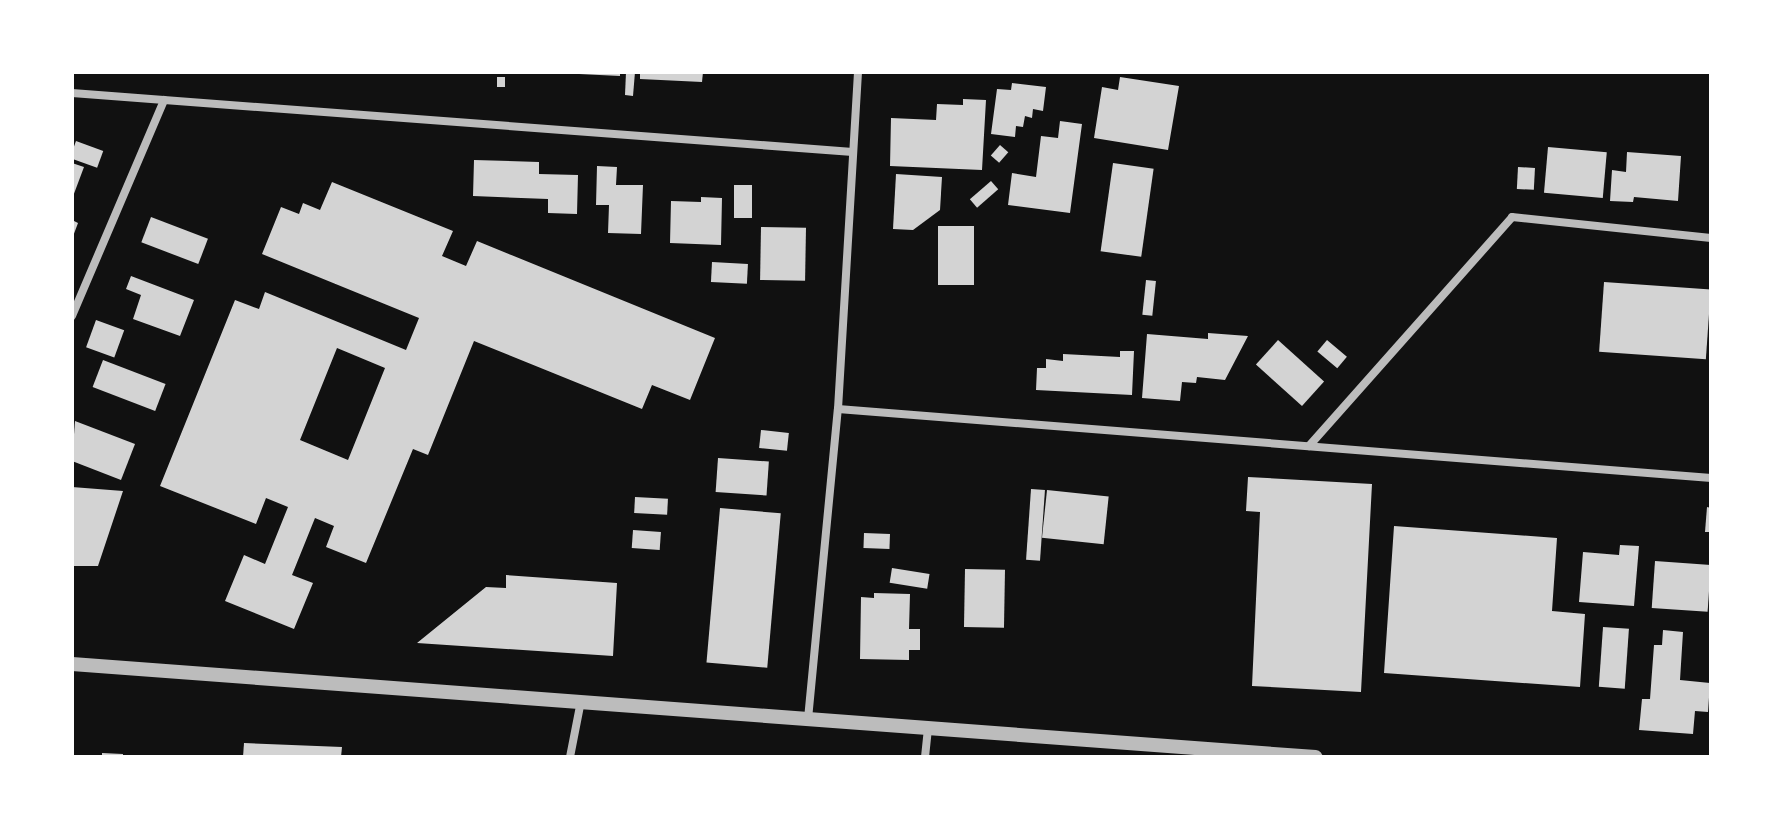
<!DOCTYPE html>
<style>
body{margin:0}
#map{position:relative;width:1783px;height:829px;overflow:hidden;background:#111;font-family:"Fira Sans",sans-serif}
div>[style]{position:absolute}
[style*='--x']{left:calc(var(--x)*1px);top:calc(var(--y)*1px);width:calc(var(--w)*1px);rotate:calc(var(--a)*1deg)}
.building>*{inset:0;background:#d3d3d3;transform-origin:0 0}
.minor>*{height:8px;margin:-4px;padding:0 4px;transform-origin:4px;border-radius:4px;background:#bcbcbc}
.tertiary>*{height:14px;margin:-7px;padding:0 7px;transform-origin:7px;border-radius:7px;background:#bcbcbc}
span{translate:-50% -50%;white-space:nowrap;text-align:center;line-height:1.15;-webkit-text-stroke:6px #fff;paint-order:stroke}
.frame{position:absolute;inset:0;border:74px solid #fff;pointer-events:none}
</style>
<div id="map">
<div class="building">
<div style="clip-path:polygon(579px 72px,620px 72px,620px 76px,579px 74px)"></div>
<div style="clip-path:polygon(626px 72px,635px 72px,633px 96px,625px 95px)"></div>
<div style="clip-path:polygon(640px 72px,703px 72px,702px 82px,640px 79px)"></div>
<div style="left:497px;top:77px;width:8px;height:10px"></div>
<div style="clip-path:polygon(1120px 77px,1179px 86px,1168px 150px,1094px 138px,1102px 87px,1118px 90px)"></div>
<div style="clip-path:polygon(1012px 83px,1046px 87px,1043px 111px,1033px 109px,1032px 118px,1025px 116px,1023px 127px,1016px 126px,1015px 137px,991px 134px,997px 89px,1011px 90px)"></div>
<div style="clip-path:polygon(963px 99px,986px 100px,982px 170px,890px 166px,891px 118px,936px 120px,937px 104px,963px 105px)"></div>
<div style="clip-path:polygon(1060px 121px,1082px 124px,1070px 213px,1008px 205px,1012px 173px,1036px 177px,1041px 136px,1058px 138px)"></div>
<div style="left:76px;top:141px;width:29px;height:18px;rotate:20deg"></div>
<div style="left:1000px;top:145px;width:11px;height:14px;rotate:41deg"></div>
<div style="left:1548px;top:147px;width:59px;height:46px;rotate:5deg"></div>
<div style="clip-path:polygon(1627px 152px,1681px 156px,1678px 201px,1634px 197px,1633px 202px,1610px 201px,1612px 170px,1626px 172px)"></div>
<div style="clip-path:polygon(474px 160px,539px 162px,539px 174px,578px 175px,577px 214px,548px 213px,548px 199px,473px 196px)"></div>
<div style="clip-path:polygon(72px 163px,84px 167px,72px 199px)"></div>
<div style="left:1113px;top:163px;width:41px;height:89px;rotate:8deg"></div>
<div style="clip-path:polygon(597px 166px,617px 167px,616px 185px,643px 185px,641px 234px,608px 233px,609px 205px,596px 205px)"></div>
<div style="left:1518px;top:167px;width:17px;height:22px;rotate:3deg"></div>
<div style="clip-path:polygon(896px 174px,942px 177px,940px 210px,913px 230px,893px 229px)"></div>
<div style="left:991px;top:181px;width:11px;height:28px;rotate:49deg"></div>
<div style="clip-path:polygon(evenodd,332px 182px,453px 231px,442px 256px,466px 266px,477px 241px,715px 338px,690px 400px,652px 385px,642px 409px,474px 341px,428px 455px,413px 449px,366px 563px,326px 547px,334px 526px,315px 518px,292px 575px,313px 583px,294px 629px,225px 601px,244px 555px,265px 564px,288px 507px,266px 498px,256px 524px,160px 486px,235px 300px,259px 309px,265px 292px,406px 350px,419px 318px,262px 254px,281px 207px,299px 214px,303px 203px,320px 210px,332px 182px,337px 348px,385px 368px,348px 460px,300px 440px,337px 348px)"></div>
<div style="left:734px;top:185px;width:18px;height:33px"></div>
<div style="clip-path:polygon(701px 197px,722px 198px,721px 245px,670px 243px,671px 201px,701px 202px)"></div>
<div style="left:151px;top:217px;width:61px;height:27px;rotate:21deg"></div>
<div style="clip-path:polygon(72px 220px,78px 223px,72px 239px)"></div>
<div style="left:938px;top:226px;width:36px;height:59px"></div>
<div style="left:761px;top:227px;width:45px;height:53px;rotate:1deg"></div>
<div style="left:712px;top:262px;width:36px;height:20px;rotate:3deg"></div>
<div style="clip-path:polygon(131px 276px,194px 300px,180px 336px,133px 319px,141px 295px,126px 289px)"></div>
<div style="left:1146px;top:280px;width:10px;height:35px;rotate:6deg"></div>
<div style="left:1604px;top:282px;width:107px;height:70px;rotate:4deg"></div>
<div style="left:96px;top:320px;width:30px;height:29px;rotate:20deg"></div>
<div style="clip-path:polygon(1208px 333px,1248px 336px,1225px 380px,1197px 377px,1196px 383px,1182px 382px,1180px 401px,1142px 398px,1147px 334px,1208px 339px)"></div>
<div style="left:1278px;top:340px;width:62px;height:33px;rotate:42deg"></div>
<div style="left:1327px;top:340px;width:26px;height:15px;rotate:40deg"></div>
<div style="clip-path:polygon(1120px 351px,1134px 351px,1132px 395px,1036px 390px,1037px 368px,1046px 368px,1046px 359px,1063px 361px,1063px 354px,1120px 357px)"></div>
<div style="left:103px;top:360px;width:67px;height:29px;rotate:21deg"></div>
<div style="clip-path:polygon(75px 421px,135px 444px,121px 480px,72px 461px)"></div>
<div style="left:761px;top:430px;width:28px;height:18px;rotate:6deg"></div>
<div style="left:718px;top:458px;width:51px;height:34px;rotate:4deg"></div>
<div style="clip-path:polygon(1248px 477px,1372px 484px,1361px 692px,1252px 686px,1260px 512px,1246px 511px)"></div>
<div style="clip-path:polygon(72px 487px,123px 491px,98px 566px,72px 566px)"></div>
<div style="left:1031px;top:489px;width:14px;height:71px;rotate:4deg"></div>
<div style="left:1047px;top:490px;width:62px;height:48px;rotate:6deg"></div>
<div style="left:635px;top:497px;width:33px;height:16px;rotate:3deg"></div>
<div style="clip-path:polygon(1707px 507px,1711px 508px,1711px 532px,1705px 532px)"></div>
<div style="left:720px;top:508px;width:61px;height:155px;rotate:5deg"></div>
<div style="clip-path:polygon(1394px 526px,1557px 538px,1552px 611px,1585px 614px,1580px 687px,1384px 673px)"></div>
<div style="left:633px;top:530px;width:28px;height:18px;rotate:4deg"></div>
<div style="left:864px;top:533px;width:26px;height:15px;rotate:2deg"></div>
<div style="clip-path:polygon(1620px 545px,1639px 546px,1634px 606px,1579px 602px,1583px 552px,1619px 555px)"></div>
<div style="left:1655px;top:561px;width:56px;height:47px;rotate:4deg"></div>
<div style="left:892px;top:568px;width:38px;height:15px;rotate:9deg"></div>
<div style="left:965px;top:569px;width:40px;height:58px;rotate:1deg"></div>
<div style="clip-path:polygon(506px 575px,617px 583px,613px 656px,417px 643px,486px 587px,506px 588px)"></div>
<div style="clip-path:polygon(874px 593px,910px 594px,909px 629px,920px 629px,920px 650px,909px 650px,909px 660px,860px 659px,861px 597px,874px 598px)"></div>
<div style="left:1603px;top:627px;width:26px;height:60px;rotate:4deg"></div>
<div style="clip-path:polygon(1663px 630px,1683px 632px,1680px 680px,1710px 683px,1708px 712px,1695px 711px,1693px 734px,1639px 730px,1642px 699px,1650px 699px,1654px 645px,1662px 645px)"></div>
<div style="clip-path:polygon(244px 743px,342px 747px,341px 757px,243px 757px)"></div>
<div style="clip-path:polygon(102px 753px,123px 754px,123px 757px,102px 757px)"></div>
</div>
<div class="minor">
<div style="--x:72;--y:93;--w:783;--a:4.32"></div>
<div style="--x:72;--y:316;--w:235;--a:-66.9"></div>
<div style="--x:838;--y:409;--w:876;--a:4.52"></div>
<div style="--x:1309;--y:446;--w:306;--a:-48.4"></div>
<div style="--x:1512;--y:217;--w:200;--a:6"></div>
<div style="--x:808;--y:719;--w:311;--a:-84.5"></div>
<div style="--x:838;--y:409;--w:338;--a:-86.6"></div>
<div style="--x:570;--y:757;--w:57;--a:-78.9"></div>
<div style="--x:925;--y:757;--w:29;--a:-84"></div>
</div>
<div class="tertiary">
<div style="--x:72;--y:664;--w:1247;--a:4.28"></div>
</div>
<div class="frame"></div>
</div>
